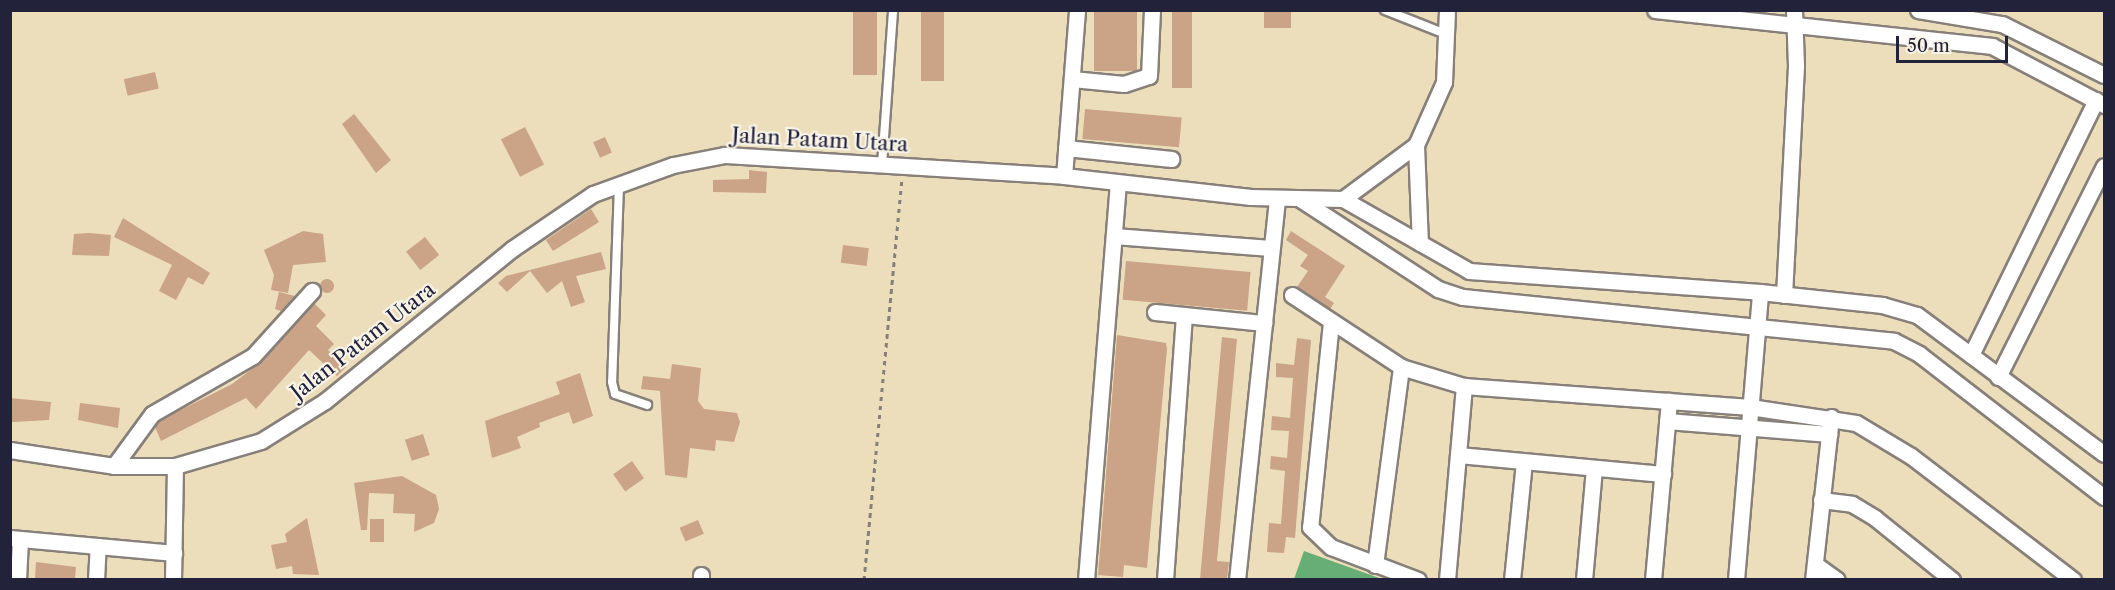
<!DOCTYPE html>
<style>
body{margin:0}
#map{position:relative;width:2115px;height:590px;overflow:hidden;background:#ecdeba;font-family:"Libre Caslon Text",serif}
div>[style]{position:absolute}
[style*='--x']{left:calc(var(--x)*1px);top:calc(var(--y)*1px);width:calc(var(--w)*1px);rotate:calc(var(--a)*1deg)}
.forest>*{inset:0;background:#66ae76}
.building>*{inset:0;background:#cba387;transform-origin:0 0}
.round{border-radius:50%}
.path>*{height:3px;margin-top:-1.5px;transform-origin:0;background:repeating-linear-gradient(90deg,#87807a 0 4.5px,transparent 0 9px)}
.roads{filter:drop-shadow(2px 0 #87807a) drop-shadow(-2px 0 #87807a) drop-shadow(0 2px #87807a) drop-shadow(0 -2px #87807a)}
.service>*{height:8px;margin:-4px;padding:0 4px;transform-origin:4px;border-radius:4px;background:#fff}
.minor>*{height:15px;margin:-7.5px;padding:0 7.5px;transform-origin:7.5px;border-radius:7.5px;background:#fff}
span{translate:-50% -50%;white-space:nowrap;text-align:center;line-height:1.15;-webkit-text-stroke:4.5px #f7f3e8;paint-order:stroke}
.street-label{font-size:21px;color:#22223b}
.frame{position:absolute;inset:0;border:12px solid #22223b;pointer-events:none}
.scale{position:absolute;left:1896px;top:36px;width:112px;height:27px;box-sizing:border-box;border:3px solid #22223b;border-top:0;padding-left:8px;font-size:18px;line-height:21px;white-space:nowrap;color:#22223b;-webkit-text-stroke:4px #f7f3e8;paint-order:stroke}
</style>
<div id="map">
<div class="forest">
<div style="clip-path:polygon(1304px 551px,1382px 579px,1294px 579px)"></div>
</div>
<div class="building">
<div style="left:853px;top:10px;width:24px;height:65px"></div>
<div style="left:921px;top:10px;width:23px;height:71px"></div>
<div style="left:1094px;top:10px;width:43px;height:61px"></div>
<div style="left:1172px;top:10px;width:20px;height:78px"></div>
<div style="left:1264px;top:10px;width:27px;height:18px"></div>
<div style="left:155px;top:72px;width:17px;height:32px;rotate:77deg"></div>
<div style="left:1085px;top:109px;width:97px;height:30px;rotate:5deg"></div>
<div style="clip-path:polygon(354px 114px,391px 160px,376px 173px,342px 124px)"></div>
<div style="left:525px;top:127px;width:42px;height:27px;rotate:63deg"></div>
<div style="left:605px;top:137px;width:17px;height:13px;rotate:66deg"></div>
<div style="clip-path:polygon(749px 170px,767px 172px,766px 193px,713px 192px,713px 180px,749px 179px)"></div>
<div style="clip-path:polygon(591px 209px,599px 222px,553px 251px,546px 240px)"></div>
<div style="clip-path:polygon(123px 218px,210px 273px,203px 285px,188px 277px,176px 300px,159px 291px,172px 265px,114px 237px)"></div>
<div style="clip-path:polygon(303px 231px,323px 234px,326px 262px,293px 265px,288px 293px,271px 290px,274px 275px,264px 250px)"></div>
<div style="clip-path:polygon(1291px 231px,1345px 266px,1325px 297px,1334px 303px,1330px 309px,1297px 287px,1308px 271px,1300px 266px,1308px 255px,1286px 240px)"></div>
<div style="clip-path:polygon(89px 233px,111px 235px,109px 256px,72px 255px,74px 234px)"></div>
<div style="left:425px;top:237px;width:23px;height:24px;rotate:52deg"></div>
<div style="left:843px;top:245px;width:26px;height:18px;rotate:7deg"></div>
<div style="clip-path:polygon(601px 252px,606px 269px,576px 276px,585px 302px,571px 307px,562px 281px,547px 293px,530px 271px,507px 292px,498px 283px,506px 276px)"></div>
<div style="left:1126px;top:261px;width:125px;height:39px;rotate:5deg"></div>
<div class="round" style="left:320px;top:279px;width:14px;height:14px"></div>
<div style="clip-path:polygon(279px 292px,295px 296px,281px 311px,275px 309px)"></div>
<div style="clip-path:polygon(314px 303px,326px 315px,316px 326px,334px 344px,328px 350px,346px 367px,337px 376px,309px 350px,256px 409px,246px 398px,161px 441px,155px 427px,159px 421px,232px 384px,260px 363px)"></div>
<div style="clip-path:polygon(1117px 335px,1166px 343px,1167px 349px,1147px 568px,1124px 565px,1123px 577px,1098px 575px)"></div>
<div style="clip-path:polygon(1222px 337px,1237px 339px,1217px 561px,1229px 562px,1227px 579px,1200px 579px)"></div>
<div style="clip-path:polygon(1297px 338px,1311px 340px,1295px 538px,1286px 537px,1284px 553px,1267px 552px,1269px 523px,1281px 524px,1285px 471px,1270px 469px,1271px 456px,1287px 458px,1289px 431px,1271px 430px,1272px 416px,1290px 418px,1293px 378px,1276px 377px,1276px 363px,1294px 365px)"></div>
<div style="clip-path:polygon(672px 364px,701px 368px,698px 401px,704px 409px,737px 413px,740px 422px,734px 442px,716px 440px,715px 451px,690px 448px,687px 478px,665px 475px,660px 391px,641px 389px,643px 376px,670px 379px)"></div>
<div style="clip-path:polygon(580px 373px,593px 416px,573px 424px,569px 412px,539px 423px,540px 427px,517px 437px,521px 448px,492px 458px,485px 421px,560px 394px,556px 382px)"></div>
<div style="clip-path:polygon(10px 398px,51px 402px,49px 420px,12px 422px)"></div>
<div style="clip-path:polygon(80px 403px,120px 408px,118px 428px,78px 420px)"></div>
<div style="left:423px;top:434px;width:22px;height:19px;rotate:72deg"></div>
<div style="left:632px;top:461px;width:21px;height:23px;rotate:55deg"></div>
<div style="clip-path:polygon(402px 476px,436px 495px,439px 509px,434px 523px,414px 532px,415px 514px,393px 513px,394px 494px,369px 493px,367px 530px,361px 530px,354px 483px)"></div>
<div style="clip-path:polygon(307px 518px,319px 575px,293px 574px,292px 566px,276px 569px,271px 545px,287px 542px,285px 534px)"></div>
<div style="left:370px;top:519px;width:14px;height:23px"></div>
<div style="left:698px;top:520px;width:15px;height:20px;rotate:67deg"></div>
<div style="clip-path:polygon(36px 562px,76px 567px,75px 579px,35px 579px)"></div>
</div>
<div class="path">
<div style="--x:864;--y:580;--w:401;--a:-84.6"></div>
</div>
<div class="roads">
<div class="service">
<div style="--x:1385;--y:10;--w:68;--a:21.6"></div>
<div style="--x:882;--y:165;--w:155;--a:-85.9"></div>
<div style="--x:619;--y:185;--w:197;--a:92"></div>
<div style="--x:612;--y:382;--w:12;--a:76"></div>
<div style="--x:615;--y:394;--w:34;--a:19"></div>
</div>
<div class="minor">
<div style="--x:1655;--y:10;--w:339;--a:6.1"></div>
<div style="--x:1992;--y:46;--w:127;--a:27.8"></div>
<div style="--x:1918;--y:10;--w:85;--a:9.5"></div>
<div style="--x:2002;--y:24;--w:114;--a:26.6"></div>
<div style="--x:1072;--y:79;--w:52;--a:5.5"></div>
<div style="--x:1124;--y:84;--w:26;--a:-18"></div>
<div style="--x:1149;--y:76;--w:66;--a:-87.4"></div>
<div style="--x:1416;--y:145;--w:98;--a:87.7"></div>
<div style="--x:1066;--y:148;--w:106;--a:6"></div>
<div style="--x:1064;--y:176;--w:167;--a:-85.5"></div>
<div style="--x:1300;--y:199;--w:165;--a:33.1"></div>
<div style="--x:1438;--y:289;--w:26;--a:18"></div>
<div style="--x:1463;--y:297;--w:433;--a:5.8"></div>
<div style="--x:1894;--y:341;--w:28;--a:27"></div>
<div style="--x:1919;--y:354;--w:234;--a:37.7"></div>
<div style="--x:1343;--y:199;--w:145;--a:29.7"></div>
<div style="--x:1469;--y:271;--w:292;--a:4.1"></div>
<div style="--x:1760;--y:292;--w:123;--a:6.1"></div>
<div style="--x:1882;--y:305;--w:36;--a:16"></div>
<div style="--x:1917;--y:315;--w:233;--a:36.6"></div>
<div style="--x:1114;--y:236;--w:157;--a:4.4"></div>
<div style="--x:1292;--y:295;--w:131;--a:33.4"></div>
<div style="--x:1401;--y:367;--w:66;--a:16.8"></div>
<div style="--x:1464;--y:386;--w:287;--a:4.2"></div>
<div style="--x:1750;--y:407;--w:107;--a:8.6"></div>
<div style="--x:1856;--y:423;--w:64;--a:31"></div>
<div style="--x:1911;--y:456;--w:204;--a:37.4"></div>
<div style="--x:1784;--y:295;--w:229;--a:-87"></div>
<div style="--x:1796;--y:66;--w:56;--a:-92"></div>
<div style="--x:1155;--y:312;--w:110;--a:5.8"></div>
<div style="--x:1331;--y:322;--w:206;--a:95.8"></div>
<div style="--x:1310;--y:527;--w:29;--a:44"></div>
<div style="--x:1331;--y:547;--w:93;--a:20.8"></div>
<div style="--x:1971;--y:355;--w:284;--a:-63.9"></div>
<div style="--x:1998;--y:377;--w:236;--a:-63.3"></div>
<div style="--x:1667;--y:421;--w:163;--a:4.6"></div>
<div style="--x:10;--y:450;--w:105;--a:8.7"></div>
<div style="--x:114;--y:466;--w:61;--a:0"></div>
<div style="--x:175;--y:466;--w:90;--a:-16.2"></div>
<div style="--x:261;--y:441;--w:75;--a:-32"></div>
<div style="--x:325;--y:401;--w:241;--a:-39.1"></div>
<div style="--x:512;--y:249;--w:98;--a:-34.2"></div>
<div style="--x:593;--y:194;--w:85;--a:-19.9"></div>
<div style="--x:673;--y:165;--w:53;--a:-10.9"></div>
<div style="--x:725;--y:155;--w:340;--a:3.5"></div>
<div style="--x:1064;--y:176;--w:188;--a:6.4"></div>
<div style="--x:1251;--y:197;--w:92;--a:1.2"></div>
<div style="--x:1343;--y:199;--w:91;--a:-36.5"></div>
<div style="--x:1416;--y:145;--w:69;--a:-66"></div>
<div style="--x:1444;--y:82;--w:72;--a:-87.6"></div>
<div style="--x:1458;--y:455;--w:206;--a:5.3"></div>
<div style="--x:114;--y:466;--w:64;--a:-53.8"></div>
<div style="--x:152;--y:414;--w:116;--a:-29.9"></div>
<div style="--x:253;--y:356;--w:88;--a:-47.8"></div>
<div style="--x:1821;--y:500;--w:31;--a:7"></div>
<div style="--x:1852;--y:504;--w:27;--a:31"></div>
<div style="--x:1875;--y:518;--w:99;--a:38.8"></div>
<div style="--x:10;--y:538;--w:165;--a:5.2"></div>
<div style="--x:1815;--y:564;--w:27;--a:36"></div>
<div style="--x:1375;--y:565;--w:200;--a:-82.5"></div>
<div style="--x:18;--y:580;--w:41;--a:-87.2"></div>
<div style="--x:96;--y:580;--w:34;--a:-87"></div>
<div style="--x:173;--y:580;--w:114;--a:-89"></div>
<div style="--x:701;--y:580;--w:5;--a:-90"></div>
<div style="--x:1086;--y:580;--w:397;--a:-85.4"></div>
<div style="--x:1165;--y:580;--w:265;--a:-85.9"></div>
<div style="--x:1237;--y:580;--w:384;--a:-84"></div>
<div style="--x:1447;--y:580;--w:195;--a:-85"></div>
<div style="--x:1512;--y:580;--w:119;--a:-84.2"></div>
<div style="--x:1584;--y:580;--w:112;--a:-84.9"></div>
<div style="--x:1653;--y:580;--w:180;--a:-84.9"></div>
<div style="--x:1736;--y:580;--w:289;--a:-85.2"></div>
<div style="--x:1813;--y:580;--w:164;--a:-83.7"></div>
</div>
</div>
<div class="street-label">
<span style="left:820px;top:140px;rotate:3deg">Jalan Patam Utara</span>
<span style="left:363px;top:341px;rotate:-38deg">Jalan Patam Utara</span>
</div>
<div class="frame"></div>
<div class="scale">50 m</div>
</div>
